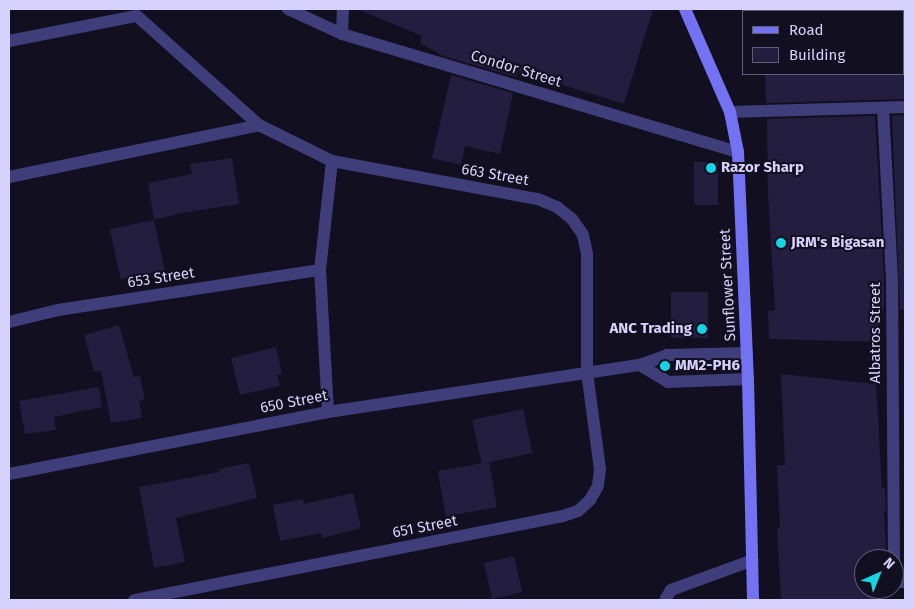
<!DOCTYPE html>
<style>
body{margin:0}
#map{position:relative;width:914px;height:609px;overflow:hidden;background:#120f20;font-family:"Fira Sans",sans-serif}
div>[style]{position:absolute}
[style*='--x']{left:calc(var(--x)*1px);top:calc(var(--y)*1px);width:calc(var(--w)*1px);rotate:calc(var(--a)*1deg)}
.building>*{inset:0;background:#231d3f;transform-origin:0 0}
.street>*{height:12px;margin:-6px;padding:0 6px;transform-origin:6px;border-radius:6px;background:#3f3e7b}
.secondary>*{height:12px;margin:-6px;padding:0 6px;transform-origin:6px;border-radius:6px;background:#7272f2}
.dots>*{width:14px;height:14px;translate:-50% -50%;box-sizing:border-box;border:2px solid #120f20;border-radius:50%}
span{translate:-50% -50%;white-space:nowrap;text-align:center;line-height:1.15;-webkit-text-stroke:4px #120f20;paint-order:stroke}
.street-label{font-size:15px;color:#d6d2fb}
.poi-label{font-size:15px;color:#d6d2fb;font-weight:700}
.left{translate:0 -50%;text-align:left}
.right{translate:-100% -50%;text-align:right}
.frame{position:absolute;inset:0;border:10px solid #d6d2fb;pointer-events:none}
.legend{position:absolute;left:742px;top:10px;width:162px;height:65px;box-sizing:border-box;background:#120f20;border:1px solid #605d78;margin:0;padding:6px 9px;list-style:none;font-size:15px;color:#d6d2fb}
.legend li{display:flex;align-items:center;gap:10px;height:25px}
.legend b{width:25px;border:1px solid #605d78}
.north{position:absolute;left:854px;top:549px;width:50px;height:50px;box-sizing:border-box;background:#120f20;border:1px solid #605d78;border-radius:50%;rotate:44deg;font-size:14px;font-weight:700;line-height:20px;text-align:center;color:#d6d2fb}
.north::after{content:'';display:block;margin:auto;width:18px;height:22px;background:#16d4e3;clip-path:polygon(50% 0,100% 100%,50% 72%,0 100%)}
</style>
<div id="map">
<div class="building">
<div style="clip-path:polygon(357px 9px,653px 9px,624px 104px,518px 71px,516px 77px,443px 56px,420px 43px,422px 36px)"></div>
<div style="clip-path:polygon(765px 74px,905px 74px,905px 99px,766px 103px)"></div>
<div style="clip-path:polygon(451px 75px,513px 93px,500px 154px,465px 146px,461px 165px,432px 158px)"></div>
<div style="clip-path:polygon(905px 115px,905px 310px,900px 310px,892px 116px)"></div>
<div style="clip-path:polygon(875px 116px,884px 277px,884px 310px,878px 310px,878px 342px,769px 339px,768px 311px,775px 310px,768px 193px,767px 119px)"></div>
<div style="clip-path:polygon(232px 158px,239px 204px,181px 213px,154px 220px,148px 183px,192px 174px,190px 164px)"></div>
<div style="left:694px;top:162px;width:24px;height:43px"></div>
<div style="left:154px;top:220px;width:51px;height:45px;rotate:78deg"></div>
<div style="left:671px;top:292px;width:37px;height:46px"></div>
<div style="clip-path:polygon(119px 325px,134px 377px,140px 376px,145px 400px,139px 401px,142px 418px,111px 423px,101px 371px,94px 372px,84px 335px)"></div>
<div style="clip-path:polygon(276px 347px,282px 374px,277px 375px,280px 386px,240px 395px,231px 358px)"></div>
<div style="clip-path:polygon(781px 374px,876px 384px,882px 488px,885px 488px,886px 511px,884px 511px,886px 551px,875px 551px,876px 559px,864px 559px,864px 589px,874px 589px,874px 600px,781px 600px,777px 528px,780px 528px,777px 465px,785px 465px)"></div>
<div style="clip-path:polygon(99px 387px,102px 407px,54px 417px,56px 430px,25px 434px,19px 401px)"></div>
<div style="left:523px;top:409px;width:45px;height:52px;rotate:78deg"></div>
<div style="left:489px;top:462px;width:46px;height:52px;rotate:80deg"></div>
<div style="clip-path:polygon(249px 463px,257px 498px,176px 518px,185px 562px,154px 568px,139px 487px,220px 472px,219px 469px)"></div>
<div style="clip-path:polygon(353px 493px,361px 528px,322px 538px,321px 533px,280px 541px,273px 505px,303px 499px,304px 504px)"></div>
<div style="left:514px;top:556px;width:37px;height:31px;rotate:77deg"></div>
</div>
<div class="street">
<div style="--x:288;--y:9;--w:60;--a:24.8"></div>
<div style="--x:342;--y:34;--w:413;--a:16.6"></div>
<div style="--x:342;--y:34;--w:25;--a:-88"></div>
<div style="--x:9;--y:41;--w:130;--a:-11.1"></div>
<div style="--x:137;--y:16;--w:164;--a:41.8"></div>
<div style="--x:259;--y:125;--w:81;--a:26.3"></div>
<div style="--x:332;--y:161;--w:209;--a:10.5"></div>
<div style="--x:538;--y:199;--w:21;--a:23"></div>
<div style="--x:557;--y:207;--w:19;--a:39"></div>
<div style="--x:572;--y:219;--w:19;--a:55"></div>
<div style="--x:583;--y:235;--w:19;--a:78"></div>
<div style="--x:587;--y:254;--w:118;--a:90"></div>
<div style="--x:587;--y:372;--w:98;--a:82.4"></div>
<div style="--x:600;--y:469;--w:17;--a:97"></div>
<div style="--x:598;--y:486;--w:16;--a:120"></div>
<div style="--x:590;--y:500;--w:16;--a:137"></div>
<div style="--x:578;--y:511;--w:16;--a:162"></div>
<div style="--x:563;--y:516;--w:437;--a:168.9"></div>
<div style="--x:883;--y:108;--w:169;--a:87"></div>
<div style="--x:892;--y:277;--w:282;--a:89.6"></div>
<div style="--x:730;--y:112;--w:175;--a:-1.6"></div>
<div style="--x:9;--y:177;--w:255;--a:-11.7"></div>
<div style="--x:9;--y:322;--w:50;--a:-13.8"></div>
<div style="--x:58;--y:310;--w:265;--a:-8.7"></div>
<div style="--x:640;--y:365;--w:33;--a:31"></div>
<div style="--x:668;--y:382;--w:80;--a:-2.1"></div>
<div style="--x:328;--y:412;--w:142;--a:-93.2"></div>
<div style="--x:320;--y:270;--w:110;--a:-83.7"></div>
<div style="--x:9;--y:474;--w:325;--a:-11"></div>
<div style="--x:328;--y:412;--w:316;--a:-8.6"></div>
<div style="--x:640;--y:365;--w:29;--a:-20"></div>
<div style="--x:667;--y:355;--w:80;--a:-1.4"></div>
<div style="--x:894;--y:561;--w:21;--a:90"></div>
<div style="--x:894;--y:582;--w:11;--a:0"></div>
<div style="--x:665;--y:600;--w:12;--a:-59"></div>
<div style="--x:671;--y:590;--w:87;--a:-20.1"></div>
</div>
<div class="secondary">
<div style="--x:685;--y:9;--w:112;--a:66.4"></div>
<div style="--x:730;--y:112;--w:41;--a:78.7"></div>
<div style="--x:738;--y:152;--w:227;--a:87.5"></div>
<div style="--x:748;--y:379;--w:221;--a:88.7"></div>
</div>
<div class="dots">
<div style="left:711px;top:168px;background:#16d4e3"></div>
<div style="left:781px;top:243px;background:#16d4e3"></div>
<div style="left:702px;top:329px;background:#16d4e3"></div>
<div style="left:665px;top:366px;background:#16d4e3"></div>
</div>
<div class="street-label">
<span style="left:516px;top:69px;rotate:17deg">Condor Street</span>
<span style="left:495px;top:175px;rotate:10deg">663 Street</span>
<span style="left:161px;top:278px;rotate:-9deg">653 Street</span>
<span style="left:728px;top:285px;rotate:-93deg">Sunflower Street</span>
<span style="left:876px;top:333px;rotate:-90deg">Albatros Street</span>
<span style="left:294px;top:402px;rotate:-11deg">650 Street</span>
<span style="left:425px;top:527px;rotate:-11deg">651 Street</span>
</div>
<div class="poi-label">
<span class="left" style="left:721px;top:168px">Razor Sharp</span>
<span class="left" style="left:791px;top:243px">JRM's Bigasan</span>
<span class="right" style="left:692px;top:329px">ANC Trading</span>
<span class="left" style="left:675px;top:366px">MM2-PH6</span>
</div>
<div class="frame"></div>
<ul class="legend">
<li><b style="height:6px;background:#7272f2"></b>Road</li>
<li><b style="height:14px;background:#231d3f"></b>Building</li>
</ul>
<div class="north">N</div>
</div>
